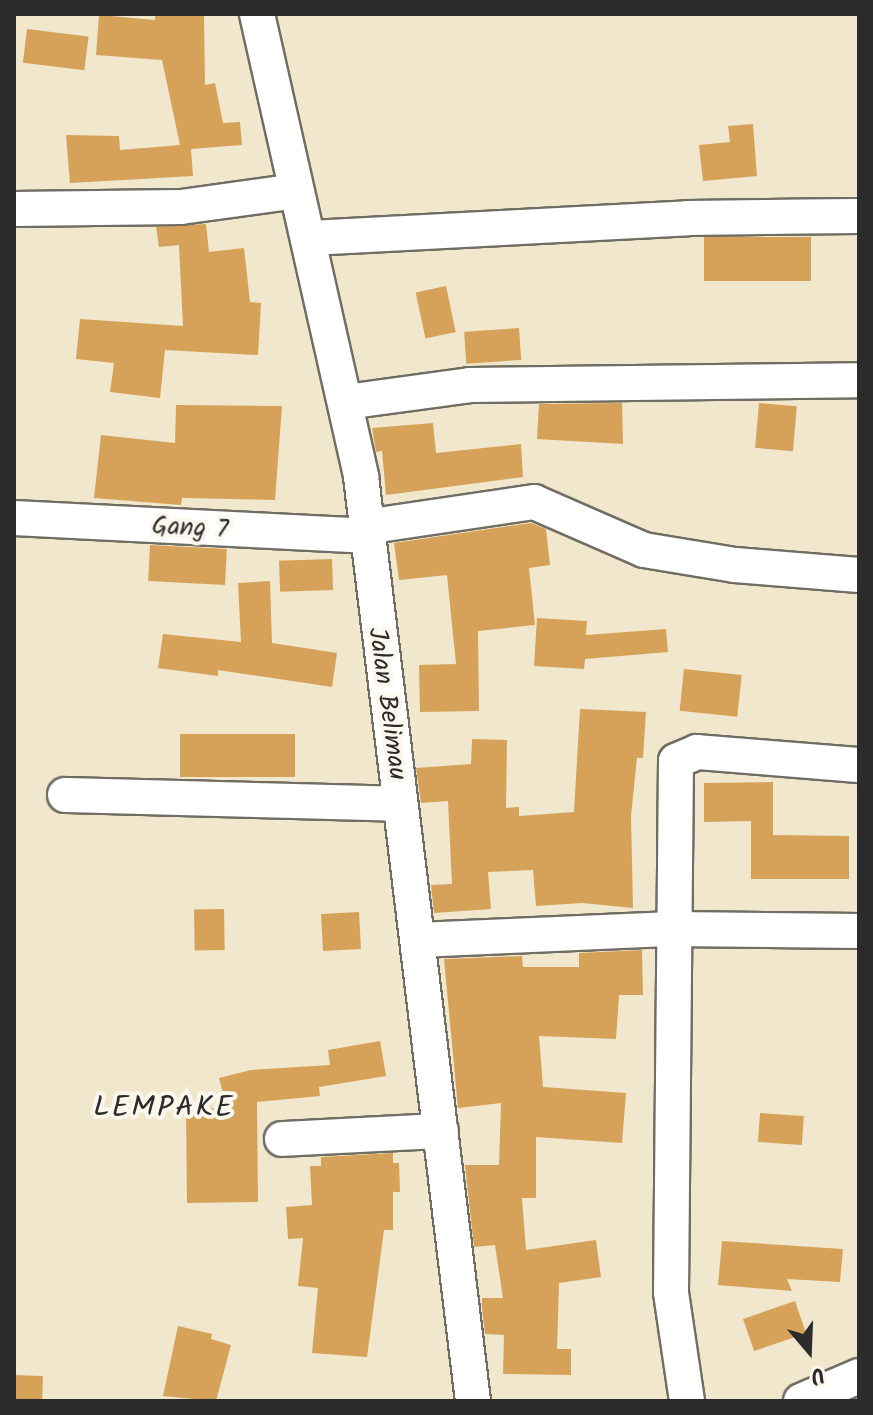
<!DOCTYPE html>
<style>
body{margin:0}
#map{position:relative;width:873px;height:1415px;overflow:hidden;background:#f0e7cc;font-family:Kalam,sans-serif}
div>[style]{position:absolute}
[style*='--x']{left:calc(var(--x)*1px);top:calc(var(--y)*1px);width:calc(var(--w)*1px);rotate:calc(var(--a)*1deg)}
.building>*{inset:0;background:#d6a25a;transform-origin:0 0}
.roads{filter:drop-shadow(2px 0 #706d63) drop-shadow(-2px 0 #706d63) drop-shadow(0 2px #706d63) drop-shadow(0 -2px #706d63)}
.minor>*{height:34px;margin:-17px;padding:0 17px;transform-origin:17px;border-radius:17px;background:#fff}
span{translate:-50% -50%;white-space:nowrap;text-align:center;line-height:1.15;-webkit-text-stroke:8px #fbf7ec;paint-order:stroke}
.street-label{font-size:26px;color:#2b2b2b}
.quarter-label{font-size:30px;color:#2b2b2b;letter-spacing:2px}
.frame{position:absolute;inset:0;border:16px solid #2b2b2b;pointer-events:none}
.north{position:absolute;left:769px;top:1311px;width:80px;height:80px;-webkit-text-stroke:6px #fbf7ec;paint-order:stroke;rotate:161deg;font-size:22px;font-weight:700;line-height:32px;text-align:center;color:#2b2b2b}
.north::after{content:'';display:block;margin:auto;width:28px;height:36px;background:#2b2b2b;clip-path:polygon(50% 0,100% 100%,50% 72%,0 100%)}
</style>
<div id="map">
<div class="building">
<div style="clip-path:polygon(155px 14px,204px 14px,205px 85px,215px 83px,223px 123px,240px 122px,242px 145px,191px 149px,193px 176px,70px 183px,66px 135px,119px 136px,120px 150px,180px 145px,162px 60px,96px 55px,99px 15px,155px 20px)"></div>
<div style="left:27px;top:29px;width:62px;height:34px;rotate:7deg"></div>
<div style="clip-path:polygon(753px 124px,757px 176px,703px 181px,699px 145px,730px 142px,728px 126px)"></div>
<div style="clip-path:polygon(206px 224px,209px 252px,244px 248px,250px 302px,261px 303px,258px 355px,165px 350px,160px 398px,110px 392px,114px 363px,76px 359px,80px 319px,183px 326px,179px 245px,159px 247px,156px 227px)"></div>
<div style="left:811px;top:237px;width:44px;height:107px;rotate:90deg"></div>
<div style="left:446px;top:286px;width:47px;height:31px;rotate:78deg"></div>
<div style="left:519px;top:328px;width:32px;height:55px;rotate:86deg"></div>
<div style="clip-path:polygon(622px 403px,623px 444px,537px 439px,539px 404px)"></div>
<div style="left:759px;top:403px;width:38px;height:45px;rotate:5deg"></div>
<div style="clip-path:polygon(176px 405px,282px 406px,275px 500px,182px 498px,181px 505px,94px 498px,101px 435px,175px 443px)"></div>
<div style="clip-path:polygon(433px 423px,436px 453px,521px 444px,523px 477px,386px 495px,382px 451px,376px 452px,372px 428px)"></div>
<div style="clip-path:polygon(531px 523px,546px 529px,550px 565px,529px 568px,535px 625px,478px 631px,479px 711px,420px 712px,419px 665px,456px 664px,447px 575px,399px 580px,394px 543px)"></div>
<div style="left:150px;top:545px;width:77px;height:36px;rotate:3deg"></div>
<div style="left:332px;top:559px;width:31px;height:53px;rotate:88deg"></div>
<div style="clip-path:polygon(270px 581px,272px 643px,337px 653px,332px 687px,218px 670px,218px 676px,158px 668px,163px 634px,241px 642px,238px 583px)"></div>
<div style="clip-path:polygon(537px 618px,587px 621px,586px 635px,666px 629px,668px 652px,585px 659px,584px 669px,534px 666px)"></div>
<div style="left:684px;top:669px;width:58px;height:42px;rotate:6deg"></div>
<div style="clip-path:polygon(580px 709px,646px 712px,643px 758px,637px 758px,631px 816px,633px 908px,582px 903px,536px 906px,533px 870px,488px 872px,491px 909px,434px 913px,431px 885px,452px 884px,448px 801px,421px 803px,416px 768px,471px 764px,472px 739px,507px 740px,506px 808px,519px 807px,519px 816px,574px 812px)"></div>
<div style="left:295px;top:734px;width:43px;height:115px;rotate:90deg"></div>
<div style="clip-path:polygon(773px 782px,773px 835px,849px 836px,849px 879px,751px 879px,751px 821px,704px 822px,704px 783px)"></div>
<div style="left:224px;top:909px;width:41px;height:30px;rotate:89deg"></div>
<div style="left:359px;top:912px;width:37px;height:38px;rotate:87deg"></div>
<div style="clip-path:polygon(642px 950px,643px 995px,619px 995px,616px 1039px,539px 1036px,543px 1087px,626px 1093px,622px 1143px,536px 1137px,536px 1198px,522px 1198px,526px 1250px,596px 1240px,601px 1277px,559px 1283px,557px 1349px,571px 1349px,571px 1375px,503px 1374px,504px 1335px,485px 1334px,482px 1308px,482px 1298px,503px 1298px,495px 1245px,474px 1247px,465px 1165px,499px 1165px,501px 1103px,458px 1108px,444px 959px,522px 956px,523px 967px,579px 967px,579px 953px)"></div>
<div style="clip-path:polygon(380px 1041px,386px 1076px,319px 1087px,320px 1096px,257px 1102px,258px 1202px,187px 1203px,186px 1109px,227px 1108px,219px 1078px,251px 1070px,330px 1065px,328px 1050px)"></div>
<div style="left:760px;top:1113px;width:44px;height:29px;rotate:4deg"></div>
<div style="clip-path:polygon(393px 1153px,393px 1163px,399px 1163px,400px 1192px,393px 1192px,393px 1230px,384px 1230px,367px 1357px,312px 1353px,318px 1288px,298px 1286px,303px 1238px,288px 1239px,286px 1207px,312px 1205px,310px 1166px,321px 1166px,321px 1157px)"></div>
<div style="clip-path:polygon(722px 1241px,843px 1249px,840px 1282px,787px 1279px,792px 1291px,718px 1285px)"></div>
<div style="left:795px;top:1301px;width:34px;height:55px;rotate:71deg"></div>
<div style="clip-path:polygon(178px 1326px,212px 1334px,211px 1339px,231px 1345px,216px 1401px,163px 1396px)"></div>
<div style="left:14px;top:1375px;width:29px;height:26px;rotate:2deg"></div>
</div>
<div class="roads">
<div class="minor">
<div style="--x:257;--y:14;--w:475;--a:77.3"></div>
<div style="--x:361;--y:477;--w:931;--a:83.09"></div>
<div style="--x:14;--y:209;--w:167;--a:-0.7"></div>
<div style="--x:181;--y:207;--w:116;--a:-7.9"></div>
<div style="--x:310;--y:238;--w:379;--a:-3"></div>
<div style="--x:688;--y:218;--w:171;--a:-0.7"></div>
<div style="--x:346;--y:402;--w:125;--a:-7.8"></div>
<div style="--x:470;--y:385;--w:389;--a:-0.7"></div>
<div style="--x:14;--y:518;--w:352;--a:2.9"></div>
<div style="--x:365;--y:527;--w:171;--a:-8.4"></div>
<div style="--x:534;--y:502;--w:120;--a:23.6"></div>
<div style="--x:644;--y:550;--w:92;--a:9.4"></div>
<div style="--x:735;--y:565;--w:124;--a:4.6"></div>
<div style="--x:65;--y:795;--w:334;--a:1.5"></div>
<div style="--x:418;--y:940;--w:255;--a:-2.5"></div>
<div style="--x:673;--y:929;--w:186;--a:0.6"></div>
<div style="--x:282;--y:1139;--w:159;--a:-2.9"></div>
<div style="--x:687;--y:1401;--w:110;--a:-98.4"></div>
<div style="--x:671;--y:1292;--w:531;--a:-89.46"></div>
<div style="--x:676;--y:761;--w:23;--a:-23"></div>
<div style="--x:697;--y:752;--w:163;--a:4.6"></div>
<div style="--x:801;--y:1401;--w:63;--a:-23.3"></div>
</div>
</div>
<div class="street-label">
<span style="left:190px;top:529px;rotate:3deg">Gang 7</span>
<span style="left:386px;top:704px;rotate:82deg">Jalan Belimau</span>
</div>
<div class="quarter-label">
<span style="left:164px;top:1108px">LEMPAKE</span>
</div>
<div class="frame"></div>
<div class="north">U</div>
</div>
